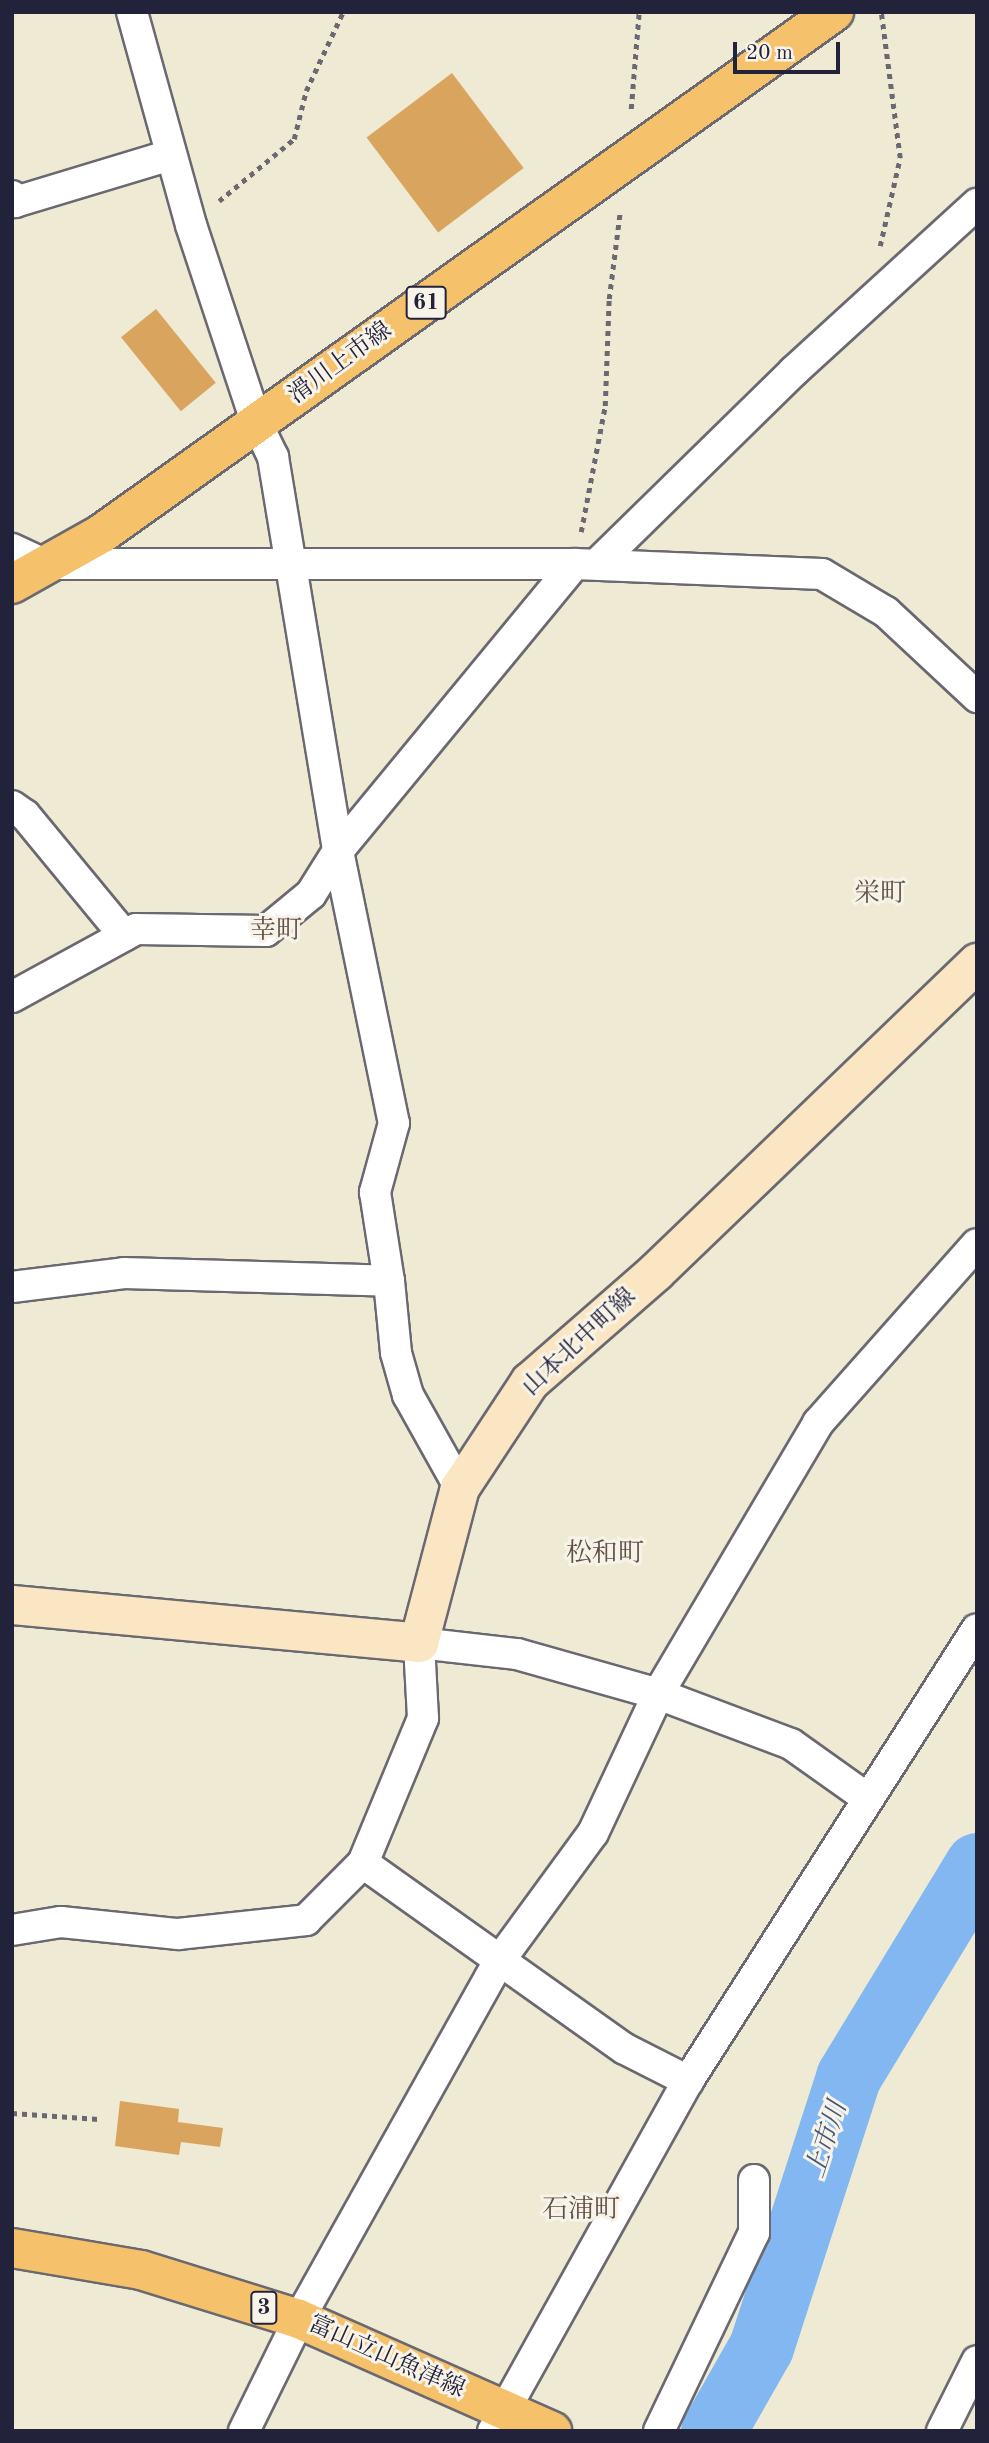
<!DOCTYPE html>
<meta charset="utf-8">
<style>
body{margin:0}
#map{position:relative;width:989px;height:2443px;overflow:hidden;background:#efead3;font-family:"Old Standard TT","Noto Serif JP",serif}
div>[style]{position:absolute}
[style*='--x']{left:calc(var(--x)*1px);top:calc(var(--y)*1px);width:calc(var(--w)*1px);rotate:calc(var(--a)*1deg)}
.river>*{height:65px;margin:-32.5px;padding:0 32.5px;transform-origin:32.5px;border-radius:32.5px;background:#82b7f1}
.building>*{inset:0;background:#d9a55e;transform-origin:0 0}
.path>*{height:4.5px;margin-top:-2.25px;transform-origin:0;background:repeating-linear-gradient(90deg,#6a6870 0 5px,transparent 0 10px)}
.roads{filter:drop-shadow(2px 0 #6a6870) drop-shadow(-2px 0 #6a6870) drop-shadow(0 2px #6a6870) drop-shadow(0 -2px #6a6870)}
.street>*{height:30px;margin:-15px;padding:0 15px;transform-origin:15px;border-radius:15px;background:#fff}
.secondary>*{height:38px;margin:-19px;padding:0 19px;transform-origin:19px;border-radius:19px;background:#fbe6c4}
.primary>*{height:38px;margin:-19px;padding:0 19px;transform-origin:19px;border-radius:19px;background:#f6c16b}
span{translate:-50% -50%;white-space:nowrap;text-align:center;line-height:1.15;-webkit-text-stroke:6px #f7f3e8;paint-order:stroke}
.shield-label span{padding:2px 5px;background:#f7f3e8;border:2px solid;border-radius:5px;-webkit-text-stroke-width:0}
.shield-label{font-size:23px;color:#22223b;font-weight:700}
.street-label{font-size:24px;color:#22223b}
.neighbourhood-label{font-size:26px;color:#625047}
.water-label{font-size:26px;color:#44567b;font-style:italic}
.frame{position:absolute;inset:0;border:14px solid #22223b;pointer-events:none}
.scale{position:absolute;left:733px;top:42px;width:107px;height:32px;box-sizing:border-box;border:4px solid #22223b;border-top:0;padding-left:9px;font-size:21px;line-height:24px;white-space:nowrap;color:#22223b;-webkit-text-stroke:5px #f7f3e8;paint-order:stroke}
</style>
<div id="map">
<div class="river">
<div style="--x:713;--y:2431;--w:97;--a:-60.3"></div>
<div style="--x:761;--y:2347;--w:284;--a:-72.1"></div>
<div style="--x:848;--y:2077;--w:248;--a:-58.7"></div>
</div>
<div class="building">
<div style="left:452px;top:73px;width:119px;height:107px;rotate:53deg"></div>
<div style="left:156px;top:309px;width:95px;height:45px;rotate:51deg"></div>
<div style="clip-path:polygon(120px 2101px,179px 2109px,178px 2122px,223px 2128px,220px 2147px,181px 2142px,179px 2155px,115px 2146px)"></div>
</div>
<div class="path">
<div style="--x:631;--y:109;--w:97;--a:-85.3"></div>
<div style="--x:219;--y:201;--w:97;--a:-39.6"></div>
<div style="--x:294;--y:139;--w:49;--a:-76"></div>
<div style="--x:306;--y:91;--w:87;--a:-64.9"></div>
<div style="--x:880;--y:246;--w:90;--a:-77.2"></div>
<div style="--x:900;--y:158;--w:147;--a:-97.4"></div>
<div style="--x:581;--y:532;--w:128;--a:-79.2"></div>
<div style="--x:605;--y:406;--w:107;--a:-87.9"></div>
<div style="--x:609;--y:299;--w:88;--a:-82.8"></div>
<div style="--x:12;--y:2113;--w:87;--a:3.9"></div>
</div>
<div class="roads">
<div class="street">
<div style="--x:132;--y:12;--w:221;--a:74.5"></div>
<div style="--x:191;--y:225;--w:210;--a:71.7"></div>
<div style="--x:257;--y:424;--w:37;--a:64"></div>
<div style="--x:273;--y:457;--w:399;--a:80.6"></div>
<div style="--x:338;--y:851;--w:278;--a:78.4"></div>
<div style="--x:394;--y:1123;--w:72;--a:105.4"></div>
<div style="--x:375;--y:1192;--w:90;--a:81.1"></div>
<div style="--x:12;--y:196;--w:7;--a:63"></div>
<div style="--x:15;--y:202;--w:163;--a:-16.8"></div>
<div style="--x:12;--y:549;--w:35;--a:25"></div>
<div style="--x:44;--y:564;--w:531;--a:0"></div>
<div style="--x:575;--y:564;--w:247;--a:2.3"></div>
<div style="--x:822;--y:574;--w:74;--a:30.7"></div>
<div style="--x:886;--y:612;--w:125;--a:43"></div>
<div style="--x:597;--y:564;--w:276;--a:-44.4"></div>
<div style="--x:794;--y:371;--w:248;--a:-42.4"></div>
<div style="--x:12;--y:806;--w:16;--a:35"></div>
<div style="--x:25;--y:815;--w:156;--a:50.5"></div>
<div style="--x:12;--y:997;--w:141;--a:-28.7"></div>
<div style="--x:136;--y:929;--w:130;--a:0.9"></div>
<div style="--x:266;--y:931;--w:58;--a:-39.4"></div>
<div style="--x:311;--y:894;--w:51;--a:-57.9"></div>
<div style="--x:338;--y:851;--w:372;--a:-50.5"></div>
<div style="--x:12;--y:1287;--w:113;--a:-7.1"></div>
<div style="--x:124;--y:1273;--w:265;--a:1.7"></div>
<div style="--x:389;--y:1281;--w:72;--a:84.4"></div>
<div style="--x:396;--y:1353;--w:44;--a:74.1"></div>
<div style="--x:408;--y:1395;--w:107;--a:60.8"></div>
<div style="--x:363;--y:1863;--w:157;--a:-67.5"></div>
<div style="--x:423;--y:1718;--w:75;--a:-93.1"></div>
<div style="--x:419;--y:1643;--w:99;--a:6.4"></div>
<div style="--x:517;--y:1654;--w:147;--a:15.8"></div>
<div style="--x:658;--y:1694;--w:142;--a:20.6"></div>
<div style="--x:791;--y:1744;--w:93;--a:35.4"></div>
<div style="--x:12;--y:1930;--w:50;--a:-9.3"></div>
<div style="--x:61;--y:1922;--w:118;--a:5.9"></div>
<div style="--x:178;--y:1934;--w:129;--a:-6.2"></div>
<div style="--x:306;--y:1920;--w:81;--a:-45"></div>
<div style="--x:363;--y:1863;--w:321;--a:35.4"></div>
<div style="--x:625;--y:2049;--w:71;--a:26.9"></div>
<div style="--x:244;--y:2431;--w:125;--a:-63.8"></div>
<div style="--x:299;--y:2319;--w:411;--a:-60.8"></div>
<div style="--x:500;--y:1960;--w:157;--a:-53.8"></div>
<div style="--x:593;--y:1833;--w:153;--a:-64.9"></div>
<div style="--x:658;--y:1694;--w:315;--a:-59.4"></div>
<div style="--x:818;--y:1423;--w:239;--a:-48.4"></div>
<div style="--x:493;--y:2431;--w:401;--a:-60.9"></div>
<div style="--x:688;--y:2081;--w:536;--a:-57.41"></div>
<div style="--x:659;--y:2431;--w:220;--a:-64.4"></div>
<div style="--x:754;--y:2233;--w:53;--a:-90"></div>
<div style="--x:942;--y:2431;--w:78;--a:-63.4"></div>
</div>
<div class="secondary">
<div style="--x:12;--y:1605;--w:409;--a:5.3"></div>
<div style="--x:419;--y:1643;--w:160;--a:-75.2"></div>
<div style="--x:460;--y:1488;--w:127;--a:-56.6"></div>
<div style="--x:530;--y:1382;--w:167;--a:-41.1"></div>
<div style="--x:656;--y:1272;--w:446;--a:-43.9"></div>
</div>
<div class="primary">
<div style="--x:12;--y:584;--w:102;--a:-29.3"></div>
<div style="--x:101;--y:534;--w:900;--a:-35.46"></div>
<div style="--x:12;--y:2248;--w:131;--a:9.7"></div>
<div style="--x:141;--y:2270;--w:165;--a:17.2"></div>
<div style="--x:299;--y:2319;--w:277;--a:23.9"></div>
</div>
</div>
<div class="shield-label">
<span style="left:426px;top:303px">61</span>
<span style="left:264px;top:2308px">3</span>
</div>
<div class="street-label">
<span style="left:341px;top:364px;rotate:-36deg">滑川上市線</span>
<span style="left:580px;top:1343px;rotate:-43deg">山本北中町線</span>
<span style="left:386px;top:2358px;rotate:24deg">富山立山魚津線</span>
</div>
<div class="neighbourhood-label">
<span style="left:880px;top:895px">栄町</span>
<span style="left:276px;top:932px">幸町</span>
<span style="left:605px;top:1555px">松和町</span>
<span style="left:581px;top:2211px">石浦町</span>
</div>
<div class="water-label">
<span style="left:828px;top:2140px;rotate:-72deg">上市川</span>
</div>
<div class="frame"></div>
<div class="scale">20 m</div>
</div>
